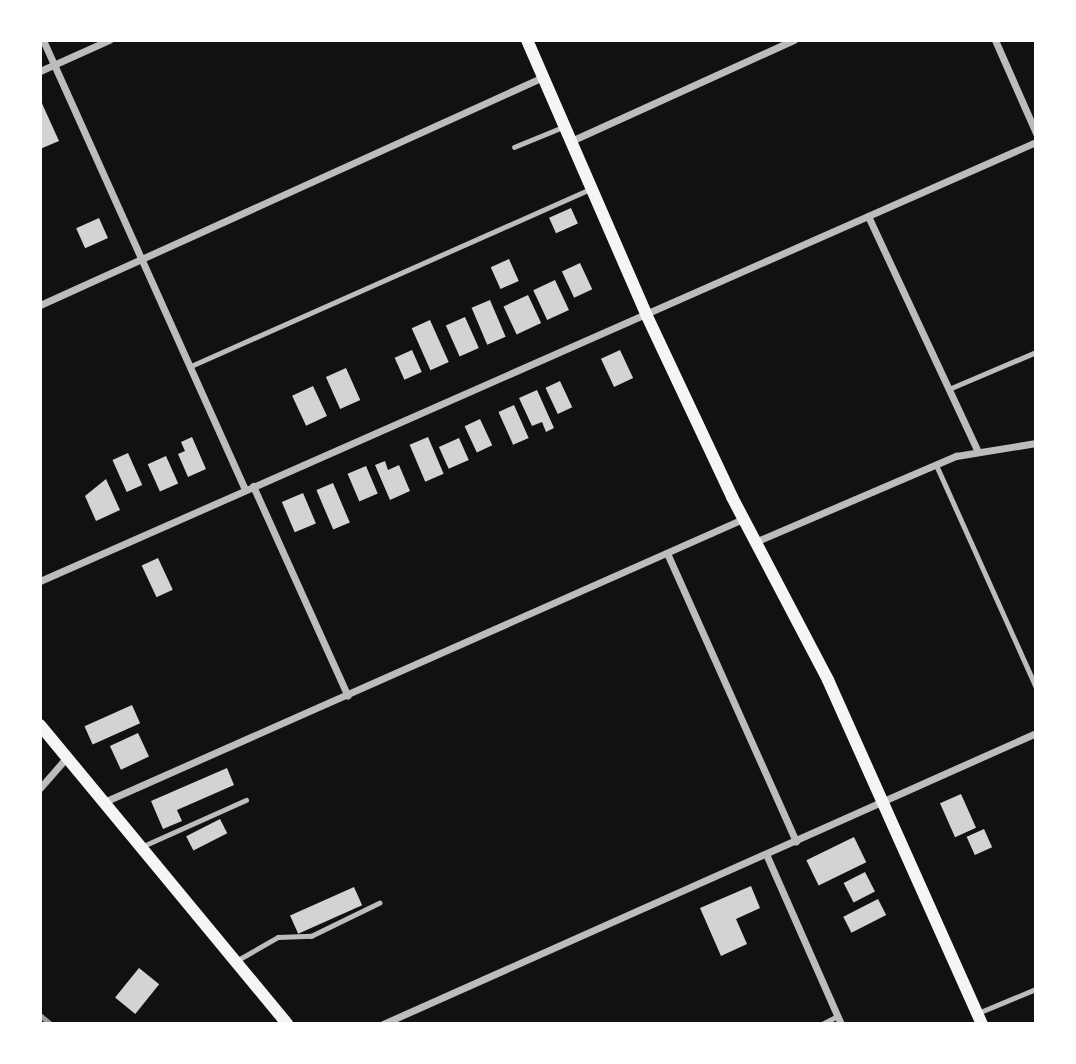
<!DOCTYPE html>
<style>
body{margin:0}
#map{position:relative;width:1076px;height:1064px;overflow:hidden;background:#111;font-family:Cabin,sans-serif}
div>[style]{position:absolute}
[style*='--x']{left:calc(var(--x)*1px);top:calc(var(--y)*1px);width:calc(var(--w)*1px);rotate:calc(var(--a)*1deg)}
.building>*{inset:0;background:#d3d3d3;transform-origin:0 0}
.service>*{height:4.5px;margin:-2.25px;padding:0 2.25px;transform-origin:2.25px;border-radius:2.25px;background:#bcbcbc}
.minor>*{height:7px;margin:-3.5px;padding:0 3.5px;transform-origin:3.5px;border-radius:3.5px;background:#bcbcbc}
.secondary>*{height:12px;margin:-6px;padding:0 6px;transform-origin:6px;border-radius:6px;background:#f5f5f5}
.rail>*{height:4.5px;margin:-2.25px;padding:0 2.25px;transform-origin:2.25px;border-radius:2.25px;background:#9a9a9a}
span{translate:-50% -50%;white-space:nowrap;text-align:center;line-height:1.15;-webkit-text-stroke:5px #fff;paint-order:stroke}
.frame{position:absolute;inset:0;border:42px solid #fff;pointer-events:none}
</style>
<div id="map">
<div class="building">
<div style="clip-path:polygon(40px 99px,59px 141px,40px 149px)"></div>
<div style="left:571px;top:208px;width:17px;height:24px;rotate:66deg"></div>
<div style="left:99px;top:218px;width:22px;height:25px;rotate:66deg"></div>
<div style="left:509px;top:259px;width:24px;height:20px;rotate:66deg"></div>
<div style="left:580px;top:263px;width:29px;height:20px;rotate:65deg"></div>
<div style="left:555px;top:280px;width:33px;height:24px;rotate:65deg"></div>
<div style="left:528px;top:295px;width:31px;height:27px;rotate:65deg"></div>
<div style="left:490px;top:300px;width:40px;height:20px;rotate:67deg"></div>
<div style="left:465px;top:317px;width:34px;height:21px;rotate:66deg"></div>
<div style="left:430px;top:320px;width:46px;height:20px;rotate:66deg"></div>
<div style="left:412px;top:350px;width:24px;height:19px;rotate:66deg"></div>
<div style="left:620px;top:350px;width:31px;height:21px;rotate:65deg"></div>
<div style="left:346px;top:368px;width:35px;height:22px;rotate:66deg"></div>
<div style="left:560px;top:381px;width:29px;height:16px;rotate:65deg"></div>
<div style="left:313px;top:386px;width:33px;height:23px;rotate:65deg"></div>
<div style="clip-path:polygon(537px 390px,554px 428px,546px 432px,542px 422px,532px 426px,519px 398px)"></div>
<div style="left:514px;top:405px;width:36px;height:17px;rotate:66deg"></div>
<div style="left:480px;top:419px;width:29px;height:17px;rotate:65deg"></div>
<div style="clip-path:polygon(192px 437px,206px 469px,188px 477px,178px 454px,185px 451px,181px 442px)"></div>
<div style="left:428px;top:437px;width:40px;height:20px;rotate:67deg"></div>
<div style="left:459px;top:438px;width:24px;height:22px;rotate:66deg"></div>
<div style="left:128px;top:453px;width:35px;height:17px;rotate:66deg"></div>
<div style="left:166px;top:456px;width:30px;height:20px;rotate:66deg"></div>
<div style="clip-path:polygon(385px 461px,388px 470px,399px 465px,410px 491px,390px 500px,375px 465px)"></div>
<div style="left:366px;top:466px;width:30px;height:20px;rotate:67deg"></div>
<div style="clip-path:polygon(106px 479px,120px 510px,96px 521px,85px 496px)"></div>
<div style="left:333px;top:483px;width:43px;height:18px;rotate:67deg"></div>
<div style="left:303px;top:493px;width:33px;height:23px;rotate:67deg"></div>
<div style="left:158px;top:558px;width:35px;height:18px;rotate:65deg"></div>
<div style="left:132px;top:705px;width:20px;height:52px;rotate:66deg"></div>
<div style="left:138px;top:733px;width:26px;height:31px;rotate:65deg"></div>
<div style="clip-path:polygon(227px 768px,234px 785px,177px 810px,182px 821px,163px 829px,151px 801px)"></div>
<div style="left:961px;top:794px;width:37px;height:23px;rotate:66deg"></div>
<div style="left:220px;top:819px;width:16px;height:38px;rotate:63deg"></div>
<div style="left:984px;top:829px;width:20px;height:19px;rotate:66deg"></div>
<div style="left:854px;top:837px;width:28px;height:53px;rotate:64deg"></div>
<div style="left:865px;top:872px;width:22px;height:24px;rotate:63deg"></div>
<div style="clip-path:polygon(751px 886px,760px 908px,736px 919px,747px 944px,721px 956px,700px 908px)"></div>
<div style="left:354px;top:887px;width:20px;height:70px;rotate:66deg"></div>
<div style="left:878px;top:899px;width:18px;height:39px;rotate:63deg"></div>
<div style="left:139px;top:968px;width:26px;height:38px;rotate:39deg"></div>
</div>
<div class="service">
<div style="--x:514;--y:147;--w:53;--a:-22.2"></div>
<div style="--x:191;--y:366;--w:435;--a:-23.9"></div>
<div style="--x:949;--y:389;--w:95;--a:-23"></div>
<div style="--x:936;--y:464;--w:244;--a:65.8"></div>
<div style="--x:141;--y:847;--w:115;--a:-24.1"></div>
<div style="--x:236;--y:961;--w:48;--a:-29.7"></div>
<div style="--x:278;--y:937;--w:33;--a:-2"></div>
<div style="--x:311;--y:936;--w:76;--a:-25.9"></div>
<div style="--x:978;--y:1013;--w:63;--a:-22.5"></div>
<div style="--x:614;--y:1024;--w:11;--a:0"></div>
<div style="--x:822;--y:1024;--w:18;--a:-27"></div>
</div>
<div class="minor">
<div style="--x:43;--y:40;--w:492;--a:65.8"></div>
<div style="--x:995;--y:40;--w:102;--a:66.2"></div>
<div style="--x:40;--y:71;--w:76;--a:-24.2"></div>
<div style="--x:571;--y:141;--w:245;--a:-24.4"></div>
<div style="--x:868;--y:216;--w:258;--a:65"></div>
<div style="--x:40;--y:305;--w:552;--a:-24.38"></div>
<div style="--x:253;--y:486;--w:230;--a:65.7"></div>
<div style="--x:755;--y:542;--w:219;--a:-23.2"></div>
<div style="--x:956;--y:456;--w:81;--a:-9.2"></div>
<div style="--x:667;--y:553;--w:316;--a:65.9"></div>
<div style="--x:40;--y:581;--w:1088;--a:-23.79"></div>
<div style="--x:40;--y:788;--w:41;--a:-48.9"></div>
<div style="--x:104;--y:802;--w:699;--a:-23.89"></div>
<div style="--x:766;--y:854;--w:186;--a:66.2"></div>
<div style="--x:383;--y:1024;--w:715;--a:-24.02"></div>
</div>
<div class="secondary">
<div style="--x:527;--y:40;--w:299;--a:66.5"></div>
<div style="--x:646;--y:314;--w:202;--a:64.8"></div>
<div style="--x:732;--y:497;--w:207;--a:62.3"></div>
<div style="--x:828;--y:680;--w:377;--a:65.9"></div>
<div style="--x:40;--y:725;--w:388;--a:50.4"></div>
</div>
<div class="rail">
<div style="--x:40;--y:1015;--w:14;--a:39"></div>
</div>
<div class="frame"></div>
</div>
